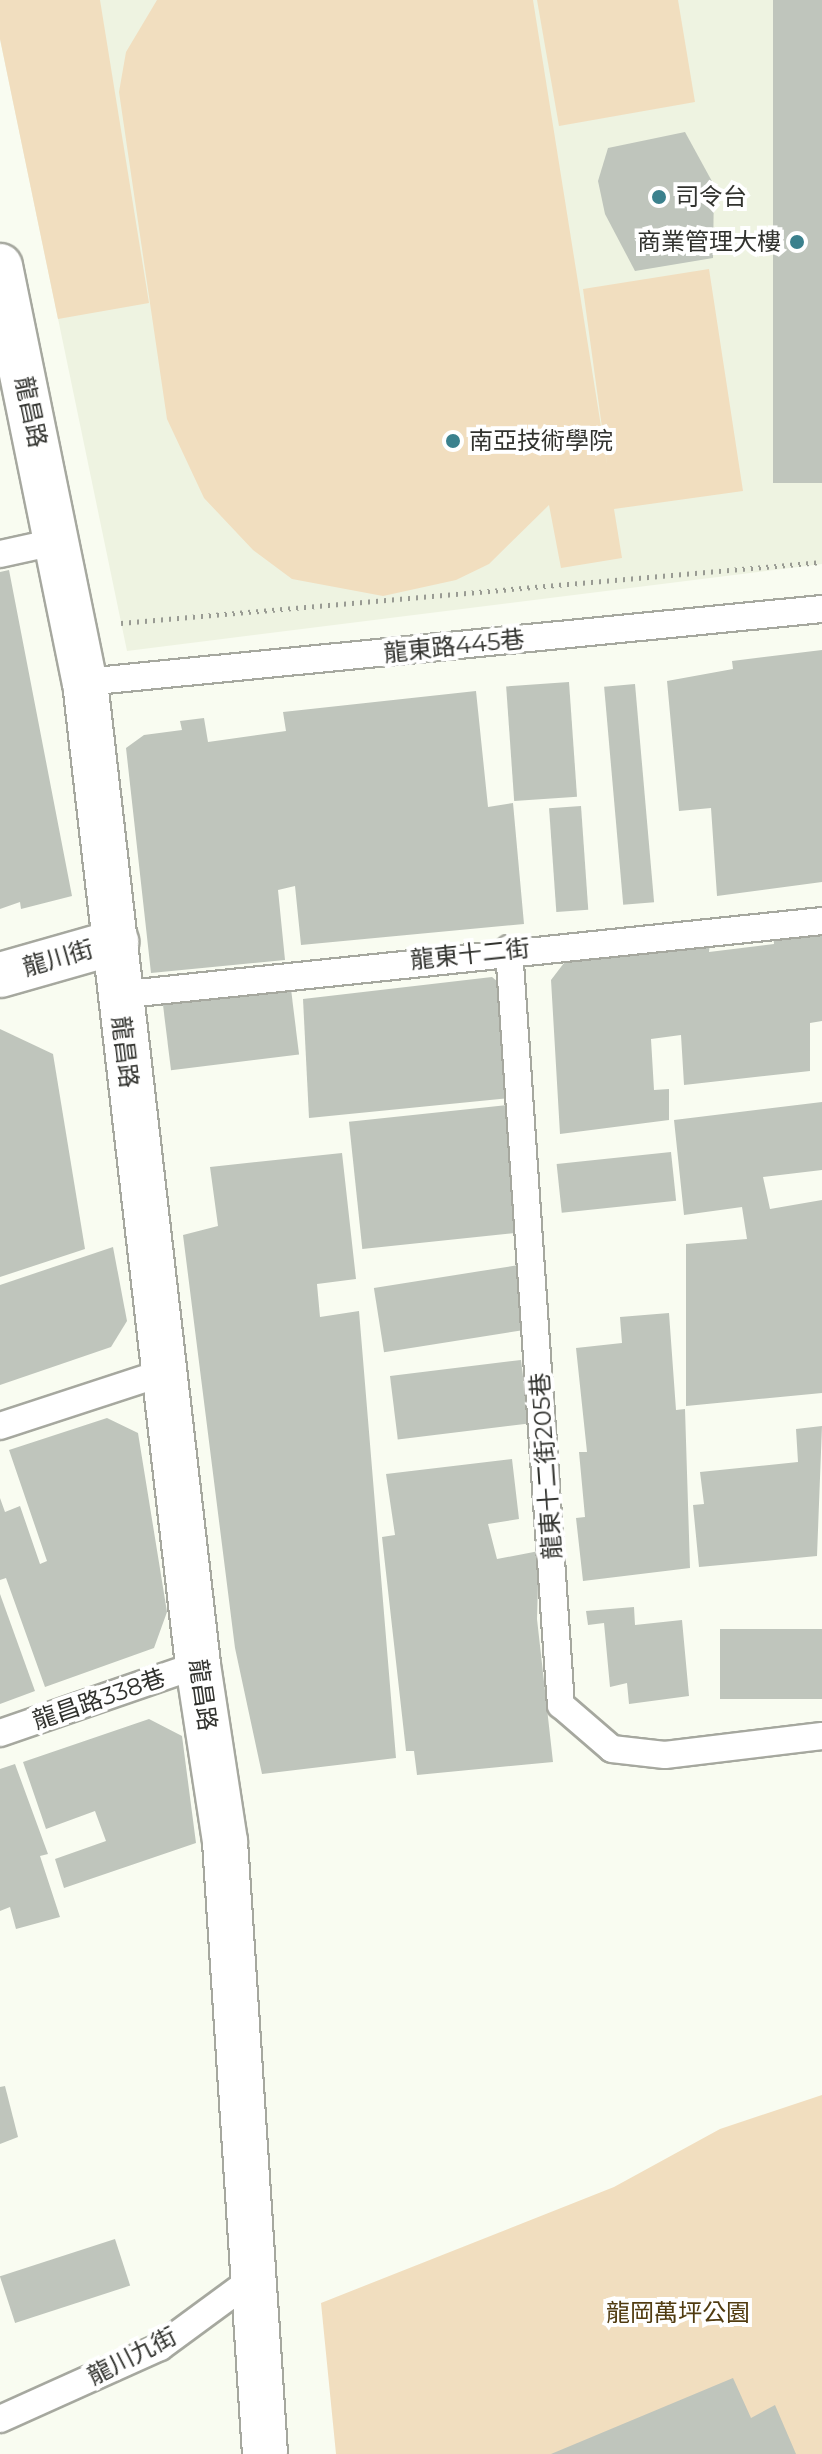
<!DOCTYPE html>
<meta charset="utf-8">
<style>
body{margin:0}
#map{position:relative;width:822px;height:2454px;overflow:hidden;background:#f9fcf1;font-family:Montserrat,"Noto Sans TC",sans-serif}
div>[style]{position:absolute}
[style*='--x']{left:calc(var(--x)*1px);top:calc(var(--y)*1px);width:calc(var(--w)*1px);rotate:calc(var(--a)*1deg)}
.built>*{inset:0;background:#eef3e1}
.green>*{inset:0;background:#f1debf}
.building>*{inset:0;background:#bfc5bc;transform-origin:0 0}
.path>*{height:5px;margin-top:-2.5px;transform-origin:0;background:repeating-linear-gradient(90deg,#999b93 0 2px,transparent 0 8px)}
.roads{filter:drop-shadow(2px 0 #a6a89f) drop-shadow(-2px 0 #a6a89f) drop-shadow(0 2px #a6a89f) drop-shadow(0 -2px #a6a89f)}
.service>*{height:26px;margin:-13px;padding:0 13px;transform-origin:13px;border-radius:13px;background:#fff}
.minor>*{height:44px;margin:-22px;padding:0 22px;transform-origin:22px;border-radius:22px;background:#fff}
.dots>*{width:22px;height:22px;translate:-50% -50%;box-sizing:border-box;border:4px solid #fff;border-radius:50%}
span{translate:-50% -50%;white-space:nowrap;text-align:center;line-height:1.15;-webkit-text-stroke:8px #fff;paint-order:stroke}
.poi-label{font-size:24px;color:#31322e}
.left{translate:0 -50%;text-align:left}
.right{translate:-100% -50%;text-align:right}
.street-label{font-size:24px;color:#31322e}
.park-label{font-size:24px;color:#503b10}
</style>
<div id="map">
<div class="built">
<div style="clip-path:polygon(0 0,822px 0,822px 564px,127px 651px,0 39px)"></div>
</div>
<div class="green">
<div style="clip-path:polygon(0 0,100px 0,149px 303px,58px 319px,0 39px)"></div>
<div style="clip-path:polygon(157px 0,533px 0,607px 464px,583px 289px,709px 269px,743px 491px,614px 509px,622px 558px,561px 568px,549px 505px,489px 564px,456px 580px,383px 596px,292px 579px,253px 550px,204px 498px,167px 419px,119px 92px,126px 52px)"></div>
<div style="clip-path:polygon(537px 0,678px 0,695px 102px,559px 126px)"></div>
<div style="clip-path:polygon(822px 2095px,822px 2454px,336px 2454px,321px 2303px,614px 2187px,720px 2129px)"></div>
</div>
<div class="building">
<div style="left:773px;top:0;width:49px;height:483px"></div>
<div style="clip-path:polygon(685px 132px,714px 185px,713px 258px,635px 271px,605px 214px,598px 181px,608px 148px)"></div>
<div style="clip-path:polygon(9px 570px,72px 896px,21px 909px,20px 902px,0 909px,0 572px)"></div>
<div style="clip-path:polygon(822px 650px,822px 882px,717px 896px,711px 808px,679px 811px,667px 681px,733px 669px,732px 661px)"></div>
<div style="left:569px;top:682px;width:115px;height:63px;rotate:86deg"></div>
<div style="left:635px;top:684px;width:219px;height:31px;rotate:85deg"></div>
<div style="clip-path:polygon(476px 691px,488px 807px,513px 803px,524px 924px,301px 945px,295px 886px,278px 890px,285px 960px,151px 973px,126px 748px,144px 735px,182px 730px,180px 721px,204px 718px,208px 742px,286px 731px,283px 712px)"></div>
<div style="left:581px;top:806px;width:104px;height:32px;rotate:86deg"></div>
<div style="clip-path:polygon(822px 929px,822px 1021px,810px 1023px,810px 1071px,684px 1085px,681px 1035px,651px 1039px,654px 1090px,669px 1089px,669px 1120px,560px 1134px,551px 980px,564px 963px,710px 943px,709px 952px,774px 944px,773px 933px)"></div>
<div style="clip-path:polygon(492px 977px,516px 997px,521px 1097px,309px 1118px,303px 999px)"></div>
<div style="left:291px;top:989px;width:66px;height:129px;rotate:83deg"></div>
<div style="clip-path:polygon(0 1029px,53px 1054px,85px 1249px,0 1277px)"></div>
<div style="clip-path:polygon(822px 1102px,822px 1170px,763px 1177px,770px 1209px,822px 1200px,822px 1393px,686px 1406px,686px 1244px,747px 1239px,742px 1207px,684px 1215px,674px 1120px)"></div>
<div style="left:518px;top:1104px;width:128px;height:170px;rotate:84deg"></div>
<div style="left:671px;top:1152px;width:49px;height:115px;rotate:84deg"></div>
<div style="clip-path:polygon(342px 1153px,356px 1279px,317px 1284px,320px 1317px,359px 1311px,396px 1758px,262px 1774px,235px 1648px,183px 1235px,218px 1226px,210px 1167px)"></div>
<div style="clip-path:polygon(113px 1247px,127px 1321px,111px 1347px,0 1385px,0 1285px)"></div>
<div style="left:525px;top:1264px;width:65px;height:153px;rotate:81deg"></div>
<div style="clip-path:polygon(669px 1313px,676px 1410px,685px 1409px,690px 1568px,583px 1581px,576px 1518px,585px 1517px,579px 1452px,587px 1452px,576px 1348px,622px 1343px,620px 1317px)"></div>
<div style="left:521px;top:1360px;width:64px;height:132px;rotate:83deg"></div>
<div style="clip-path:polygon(107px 1418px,138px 1433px,167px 1612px,154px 1648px,45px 1687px,6px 1578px,0 1580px,0 1498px,5px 1512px,20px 1506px,40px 1564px,47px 1561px,9px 1450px)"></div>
<div style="clip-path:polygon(822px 1426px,817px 1556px,699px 1567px,693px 1505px,704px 1504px,700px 1472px,798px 1462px,796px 1429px)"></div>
<div style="clip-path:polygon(512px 1459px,519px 1519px,488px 1524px,497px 1559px,539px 1551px,537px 1619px,553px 1762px,417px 1775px,414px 1751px,406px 1751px,382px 1537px,395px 1535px,386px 1474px)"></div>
<div style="clip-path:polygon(0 1594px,35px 1691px,0 1704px)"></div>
<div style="clip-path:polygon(634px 1607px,635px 1625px,682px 1620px,689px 1696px,629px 1704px,627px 1683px,610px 1687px,604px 1623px,588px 1625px,586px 1611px)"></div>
<div style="left:822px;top:1629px;width:70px;height:102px;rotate:90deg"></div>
<div style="clip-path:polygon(149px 1719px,182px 1736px,196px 1843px,64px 1888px,55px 1859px,106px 1841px,95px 1811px,46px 1829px,23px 1762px)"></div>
<div style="clip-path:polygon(15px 1764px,48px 1854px,40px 1856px,60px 1917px,16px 1929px,10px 1907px,0 1911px,0 1769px)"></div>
<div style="clip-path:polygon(5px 2086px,18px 2137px,0 2144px,0 2087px)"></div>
<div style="left:115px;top:2239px;width:49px;height:121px;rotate:72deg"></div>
<div style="clip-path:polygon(733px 2378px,751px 2418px,775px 2405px,796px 2454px,551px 2454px)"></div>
</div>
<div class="path">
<div style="--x:121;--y:623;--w:704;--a:-4.97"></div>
</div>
<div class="roads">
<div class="service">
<div style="--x:0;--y:554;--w:60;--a:-12.4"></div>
<div style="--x:85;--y:682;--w:741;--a:-5.66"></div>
<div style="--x:509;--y:949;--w:758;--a:86.07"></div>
<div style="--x:561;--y:1705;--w:67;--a:40.8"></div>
<div style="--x:612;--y:1749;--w:53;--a:6.5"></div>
<div style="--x:665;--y:1755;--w:158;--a:-6.9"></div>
<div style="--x:118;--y:995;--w:708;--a:-6"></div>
<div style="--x:0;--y:1426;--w:174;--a:-18.1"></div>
<div style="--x:0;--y:1733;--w:209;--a:-19"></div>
<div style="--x:0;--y:2419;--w:175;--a:-24.2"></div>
<div style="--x:160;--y:2347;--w:117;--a:-36.3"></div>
</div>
<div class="minor">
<div style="--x:0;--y:266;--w:425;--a:78.5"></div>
<div style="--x:85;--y:682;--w:989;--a:83.44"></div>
<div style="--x:198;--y:1665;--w:179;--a:81.3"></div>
<div style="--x:225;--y:1842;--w:613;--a:86.26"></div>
<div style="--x:0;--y:975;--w:121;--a:-15.9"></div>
</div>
</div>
<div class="dots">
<div style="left:659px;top:197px;background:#3b818d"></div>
<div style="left:797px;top:242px;background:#3b818d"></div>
<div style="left:453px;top:441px;background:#3b818d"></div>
</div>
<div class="poi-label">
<span class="left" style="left:675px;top:197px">司令台</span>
<span class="right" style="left:781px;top:242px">商業管理大樓</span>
<span class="left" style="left:469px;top:441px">南亞技術學院</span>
</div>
<div class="street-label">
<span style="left:31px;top:412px;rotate:78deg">龍昌路</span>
<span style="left:454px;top:646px;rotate:-6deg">龍東路445巷</span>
<span style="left:470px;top:954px;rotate:-6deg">龍東十二街</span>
<span style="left:58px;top:958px;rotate:-16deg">龍川街</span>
<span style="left:125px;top:1052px;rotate:83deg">龍昌路</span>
<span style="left:546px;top:1466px;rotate:-94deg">龍東十二街205巷</span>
<span style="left:203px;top:1695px;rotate:82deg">龍昌路</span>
<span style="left:99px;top:1699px;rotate:-19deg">龍昌路338巷</span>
<span style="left:132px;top:2356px;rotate:-27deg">龍川九街</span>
</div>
<div class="park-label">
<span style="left:678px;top:2313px">龍岡萬坪公園</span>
</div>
</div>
